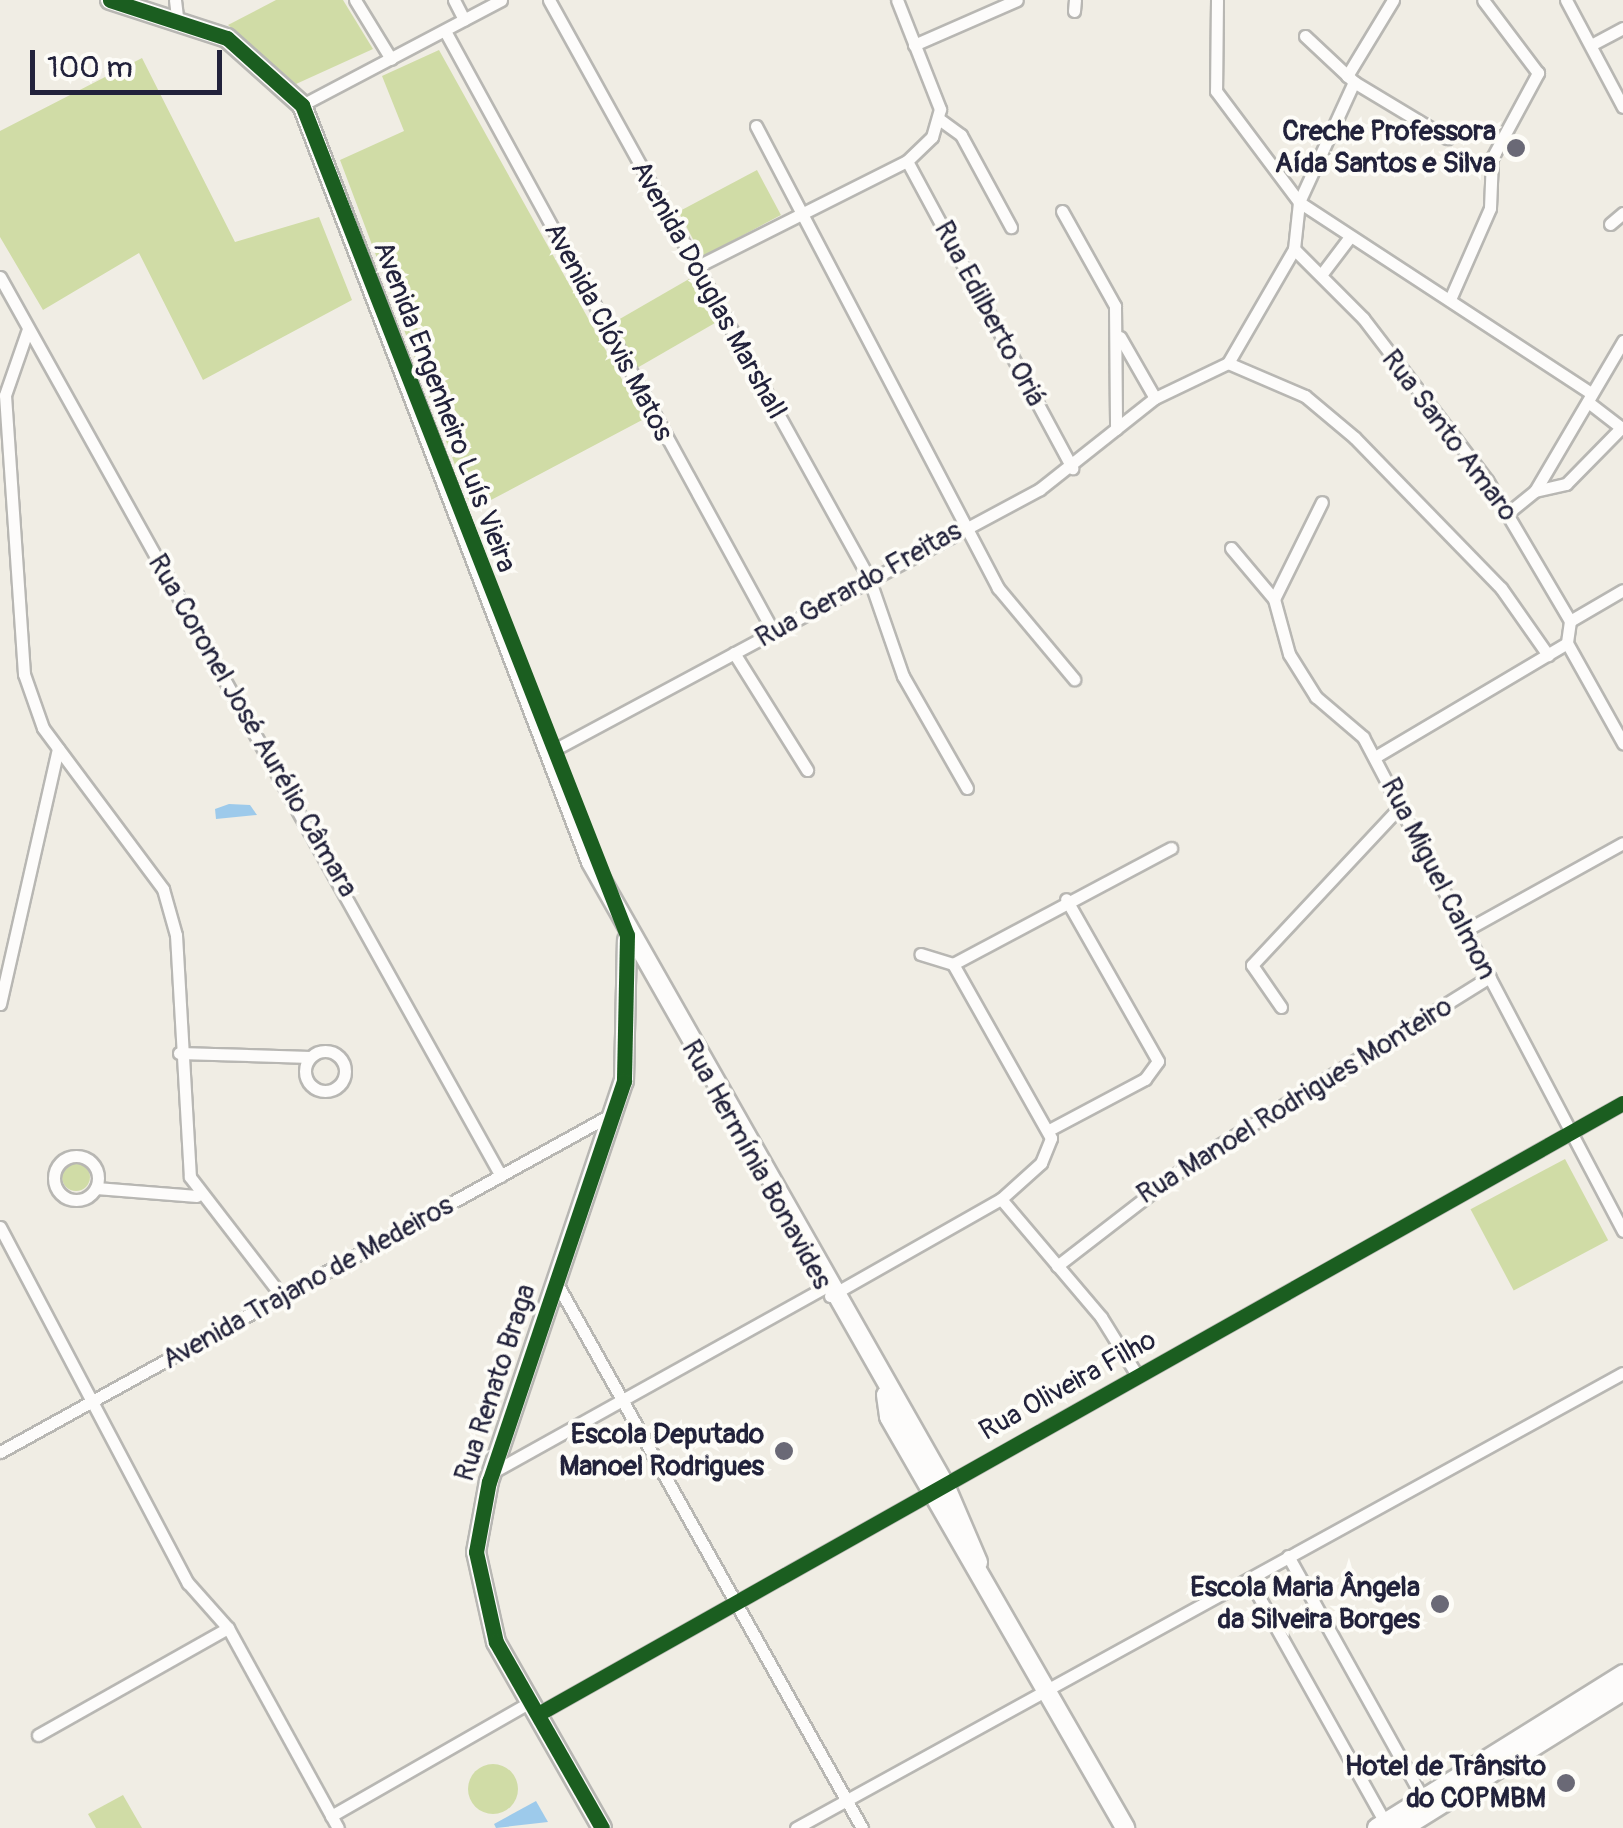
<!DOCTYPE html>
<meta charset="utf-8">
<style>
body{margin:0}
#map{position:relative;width:1623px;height:1828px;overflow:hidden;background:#f0ede4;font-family:Pangolin,sans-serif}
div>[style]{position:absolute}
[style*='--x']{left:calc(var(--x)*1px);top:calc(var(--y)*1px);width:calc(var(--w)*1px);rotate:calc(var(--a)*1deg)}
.green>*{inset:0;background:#d0dca6;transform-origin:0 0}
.round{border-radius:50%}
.water>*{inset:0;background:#9dcaeb}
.roads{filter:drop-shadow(2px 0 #b8b7b3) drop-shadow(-2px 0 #b8b7b3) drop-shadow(0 2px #b8b7b3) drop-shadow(0 -2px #b8b7b3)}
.street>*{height:11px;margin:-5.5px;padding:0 5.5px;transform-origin:5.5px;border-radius:5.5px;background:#fdfcfb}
.street>.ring{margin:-5.5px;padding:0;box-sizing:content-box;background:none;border:11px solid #fdfcfb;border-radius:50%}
.primary>*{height:18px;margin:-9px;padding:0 9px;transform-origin:9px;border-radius:9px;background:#fdfcfb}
.cycleway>*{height:15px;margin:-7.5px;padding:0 7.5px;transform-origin:7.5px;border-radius:7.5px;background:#1b5e20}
.dots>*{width:28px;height:28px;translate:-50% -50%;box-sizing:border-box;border:5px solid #fdfcf7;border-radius:50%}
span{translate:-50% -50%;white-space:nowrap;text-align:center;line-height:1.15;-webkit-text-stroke:8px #fdfcf7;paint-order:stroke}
.poi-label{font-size:28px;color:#22223b;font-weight:700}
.right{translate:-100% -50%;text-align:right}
.street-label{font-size:28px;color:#22223b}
.scale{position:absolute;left:30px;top:50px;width:192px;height:45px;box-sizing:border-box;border:5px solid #22223b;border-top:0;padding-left:12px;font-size:30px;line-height:35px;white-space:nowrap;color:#22223b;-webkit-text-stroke:8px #fdfcf7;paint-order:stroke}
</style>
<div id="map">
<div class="green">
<div style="clip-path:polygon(276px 0,343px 0,373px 49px,296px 84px,228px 25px)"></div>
<div style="clip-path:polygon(439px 50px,644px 419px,472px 510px,340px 160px,404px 131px,382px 76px)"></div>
<div style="clip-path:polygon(142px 58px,235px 242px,319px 217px,352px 300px,203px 380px,139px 253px,43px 310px,0 237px,0 131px)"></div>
<div style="left:757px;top:170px;width:51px;height:89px;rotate:62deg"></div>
<div style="left:689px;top:279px;width:51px;height:89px;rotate:60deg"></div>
<div style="left:1565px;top:1159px;width:92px;height:107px;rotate:62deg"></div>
<div class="round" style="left:62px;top:1163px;width:28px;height:28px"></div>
<div class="round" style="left:468px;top:1764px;width:50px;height:50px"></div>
<div style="clip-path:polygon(123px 1795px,142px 1828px,96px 1828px,88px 1814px)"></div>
</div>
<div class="water">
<div style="clip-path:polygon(229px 804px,250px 805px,257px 815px,216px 819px,215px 809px)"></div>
<div style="clip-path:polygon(536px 1801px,548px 1822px,496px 1828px,494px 1824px)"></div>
</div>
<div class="roads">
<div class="street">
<div style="--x:175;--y:0;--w:16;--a:83"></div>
<div style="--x:355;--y:0;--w:69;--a:58.6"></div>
<div style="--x:454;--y:0;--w:22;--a:63"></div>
<div style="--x:549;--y:0;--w:661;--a:61.03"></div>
<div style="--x:869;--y:578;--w:104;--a:70.9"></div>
<div style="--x:903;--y:676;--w:129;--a:60.3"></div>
<div style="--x:1217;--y:0;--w:91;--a:90.6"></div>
<div style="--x:1216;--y:91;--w:139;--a:53.2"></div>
<div style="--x:1299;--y:202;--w:349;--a:33.2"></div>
<div style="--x:1566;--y:0;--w:121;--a:62"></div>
<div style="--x:1074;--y:11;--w:11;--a:-85"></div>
<div style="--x:445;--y:31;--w:684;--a:61.34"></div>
<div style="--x:1305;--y:36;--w:67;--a:43.2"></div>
<div style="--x:1354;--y:82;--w:109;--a:31.1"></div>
<div style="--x:914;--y:45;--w:112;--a:-23.6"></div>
<div style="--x:1591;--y:45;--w:36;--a:-28"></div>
<div style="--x:1347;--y:76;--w:89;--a:-58.8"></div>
<div style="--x:302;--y:105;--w:225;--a:-27.8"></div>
<div style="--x:939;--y:119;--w:27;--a:36"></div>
<div style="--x:961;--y:135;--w:105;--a:61.5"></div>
<div style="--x:756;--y:126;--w:522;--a:62.35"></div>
<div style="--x:998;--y:588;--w:119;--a:50.1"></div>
<div style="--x:907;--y:161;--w:349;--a:61.7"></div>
<div style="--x:1062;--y:211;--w:109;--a:60.8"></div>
<div style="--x:1115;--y:306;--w:123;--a:89.5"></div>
<div style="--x:1610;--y:224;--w:17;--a:-40"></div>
<div style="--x:1294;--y:249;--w:98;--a:45"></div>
<div style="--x:1363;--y:318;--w:204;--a:52.6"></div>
<div style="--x:1487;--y:480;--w:164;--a:59.5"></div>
<div style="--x:1570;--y:621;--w:22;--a:98"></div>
<div style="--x:694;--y:268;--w:238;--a:-26.7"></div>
<div style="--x:907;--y:161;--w:35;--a:-44"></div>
<div style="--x:932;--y:137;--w:29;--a:-74"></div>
<div style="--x:940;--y:109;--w:117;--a:-111.5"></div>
<div style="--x:1321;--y:275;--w:46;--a:-52.9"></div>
<div style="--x:0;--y:277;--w:1029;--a:60.87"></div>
<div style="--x:1451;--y:297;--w:97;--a:-66.3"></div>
<div style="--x:1490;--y:208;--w:50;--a:-87.7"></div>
<div style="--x:1492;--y:158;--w:97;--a:-61.6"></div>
<div style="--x:1538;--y:73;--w:91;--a:-127"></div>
<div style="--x:28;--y:329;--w:70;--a:109.2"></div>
<div style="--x:5;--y:395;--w:280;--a:86.1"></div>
<div style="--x:24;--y:674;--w:57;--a:70.6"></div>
<div style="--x:43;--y:728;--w:201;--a:53.3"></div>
<div style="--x:163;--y:889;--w:48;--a:74.2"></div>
<div style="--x:176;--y:935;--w:242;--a:86.7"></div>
<div style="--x:190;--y:1177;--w:154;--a:52.4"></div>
<div style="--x:1120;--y:337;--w:70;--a:60.2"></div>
<div style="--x:1228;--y:363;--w:84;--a:23.2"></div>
<div style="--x:1305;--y:396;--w:65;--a:40"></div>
<div style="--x:1355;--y:438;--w:209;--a:45.8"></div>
<div style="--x:1501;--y:588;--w:82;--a:55"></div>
<div style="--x:1588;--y:402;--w:44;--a:37.6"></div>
<div style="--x:1535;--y:491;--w:174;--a:-59.6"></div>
<div style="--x:1509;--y:512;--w:33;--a:-39"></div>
<div style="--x:1535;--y:491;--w:32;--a:-13"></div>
<div style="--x:1566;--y:484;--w:80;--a:-45.5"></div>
<div style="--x:1231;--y:548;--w:67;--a:49.9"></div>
<div style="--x:1274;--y:599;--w:57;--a:74.7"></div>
<div style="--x:1289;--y:654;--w:51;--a:57.9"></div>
<div style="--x:1316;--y:697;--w:62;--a:40.4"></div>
<div style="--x:1363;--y:737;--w:558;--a:62.24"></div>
<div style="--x:1274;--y:599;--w:108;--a:-63.7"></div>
<div style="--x:1570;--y:621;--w:61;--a:-30.3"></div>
<div style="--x:1567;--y:643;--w:115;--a:60.8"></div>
<div style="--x:734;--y:653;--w:138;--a:58"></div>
<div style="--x:550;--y:752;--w:556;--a:-28.22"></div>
<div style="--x:1040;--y:489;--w:147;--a:-38.4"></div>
<div style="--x:1155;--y:398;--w:81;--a:-25.6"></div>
<div style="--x:1228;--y:363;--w:132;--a:-59.9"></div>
<div style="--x:1294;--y:249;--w:47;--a:-83.9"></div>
<div style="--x:1299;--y:202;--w:132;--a:-65.4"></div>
<div style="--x:1375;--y:757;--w:223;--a:-30.7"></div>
<div style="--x:1466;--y:930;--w:179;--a:-29"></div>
<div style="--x:953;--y:964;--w:247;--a:-28"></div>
<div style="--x:0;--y:1004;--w:262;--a:-77.2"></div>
<div style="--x:1281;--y:1007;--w:51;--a:-124.6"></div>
<div style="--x:1252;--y:965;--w:218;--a:-46.9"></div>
<div class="ring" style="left:305px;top:1051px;width:29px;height:29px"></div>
<div style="--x:179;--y:1053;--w:131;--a:1.7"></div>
<div style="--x:1049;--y:1130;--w:109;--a:-28"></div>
<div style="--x:1145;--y:1079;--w:22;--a:-54"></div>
<div style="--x:1158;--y:1061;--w:186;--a:-119.6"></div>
<div class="ring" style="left:54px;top:1156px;width:33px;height:33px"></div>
<div style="--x:96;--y:1188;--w:101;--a:4.5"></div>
<div style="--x:1001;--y:1199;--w:155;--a:49.7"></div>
<div style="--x:1101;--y:1317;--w:68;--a:58.2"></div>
<div style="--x:0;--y:1227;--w:403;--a:62.2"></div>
<div style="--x:188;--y:1583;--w:60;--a:48.4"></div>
<div style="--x:228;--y:1628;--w:228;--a:61.2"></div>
<div style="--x:1057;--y:1266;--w:167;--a:-37.7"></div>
<div style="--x:1189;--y:1164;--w:354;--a:-31.9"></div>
<div style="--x:556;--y:1282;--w:626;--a:60.73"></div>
<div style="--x:830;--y:1296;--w:197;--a:-29.6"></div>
<div style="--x:1001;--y:1199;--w:54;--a:-42"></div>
<div style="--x:1041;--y:1163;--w:27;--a:-68"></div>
<div style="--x:1051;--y:1138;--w:200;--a:-119.4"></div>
<div style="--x:953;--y:964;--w:34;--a:-163"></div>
<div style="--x:0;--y:1452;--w:699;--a:-28.91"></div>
<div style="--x:493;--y:1472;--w:381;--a:-29.1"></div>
<div style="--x:1288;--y:1556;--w:282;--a:60.9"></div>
<div style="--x:1249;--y:1579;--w:285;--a:60.8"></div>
<div style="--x:538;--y:1714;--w:1245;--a:-29.39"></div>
<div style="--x:38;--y:1735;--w:218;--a:-29.4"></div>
<div style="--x:331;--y:1816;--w:229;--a:-29.8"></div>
<div style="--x:796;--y:1828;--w:944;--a:-28.82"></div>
</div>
<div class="primary">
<div style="--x:110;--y:0;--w:123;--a:18"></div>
<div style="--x:227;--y:38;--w:101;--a:41.8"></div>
<div style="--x:302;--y:105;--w:810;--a:69.1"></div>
<div style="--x:591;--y:862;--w:717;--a:60.39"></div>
<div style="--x:945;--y:1485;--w:84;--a:66.8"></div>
<div style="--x:886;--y:1395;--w:22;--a:82"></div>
<div style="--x:889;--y:1417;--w:474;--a:60.1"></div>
<div style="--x:602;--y:1828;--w:214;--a:-119.7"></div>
<div style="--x:496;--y:1642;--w:92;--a:-102.5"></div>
<div style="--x:476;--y:1552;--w:72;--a:-79.6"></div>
<div style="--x:489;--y:1481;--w:422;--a:-71.4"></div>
<div style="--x:624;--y:1081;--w:141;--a:-88.8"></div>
<div style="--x:1377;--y:1828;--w:290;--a:-32"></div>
<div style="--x:1403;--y:1828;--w:259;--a:-31.9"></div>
</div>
</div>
<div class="cycleway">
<div style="--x:110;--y:0;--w:123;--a:18"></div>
<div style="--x:227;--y:38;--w:101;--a:41.8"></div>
<div style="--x:302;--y:105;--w:891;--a:68.62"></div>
<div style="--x:627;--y:935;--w:146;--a:91.2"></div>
<div style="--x:624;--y:1081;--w:422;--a:108.6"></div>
<div style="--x:489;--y:1481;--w:72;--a:100.4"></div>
<div style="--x:476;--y:1552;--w:92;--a:77.5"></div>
<div style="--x:496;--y:1642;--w:214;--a:60.3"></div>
<div style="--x:538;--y:1714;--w:1245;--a:-29.39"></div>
</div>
<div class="dots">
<div style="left:1516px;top:148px;background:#6a6976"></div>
<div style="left:784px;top:1451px;background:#6a6976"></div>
<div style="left:1440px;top:1604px;background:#6a6976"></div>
<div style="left:1566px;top:1783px;background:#6a6976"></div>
</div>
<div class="poi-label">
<span class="right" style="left:1496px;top:148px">Creche Professora<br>Aída Santos e Silva</span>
<span class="right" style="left:764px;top:1451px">Escola Deputado<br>Manoel Rodrigues</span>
<span class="right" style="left:1420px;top:1604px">Escola Maria Ângela<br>da Silveira Borges</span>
<span class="right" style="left:1546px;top:1783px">Hotel de Trânsito<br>do COPMBM</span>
</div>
<div class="street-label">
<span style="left:708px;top:290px;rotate:61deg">Avenida Douglas Marshall</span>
<span style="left:989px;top:314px;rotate:62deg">Rua Edilberto Oriá</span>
<span style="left:608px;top:332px;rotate:62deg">Avenida Clóvis Matos</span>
<span style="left:444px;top:407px;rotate:69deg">Avenida Engenheiro Luís Vieira</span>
<span style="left:1449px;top:436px;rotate:53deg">Rua Santo Amaro</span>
<span style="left:859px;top:585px;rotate:-29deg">Rua Gerardo Freitas</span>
<span style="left:252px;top:726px;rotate:60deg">Rua Coronel José Aurélio Câmara</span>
<span style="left:1438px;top:879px;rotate:63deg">Rua Miguel Calmon</span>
<span style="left:1295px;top:1101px;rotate:-32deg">Rua Manoel Rodrigues Monteiro</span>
<span style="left:756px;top:1165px;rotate:61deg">Rua Hermínia Bonavides</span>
<span style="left:308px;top:1283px;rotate:-29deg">Avenida Trajano de Medeiros</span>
<span style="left:496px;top:1383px;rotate:-72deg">Rua Renato Braga</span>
<span style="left:1068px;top:1386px;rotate:-29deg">Rua Oliveira Filho</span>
</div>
<div class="scale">100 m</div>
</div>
